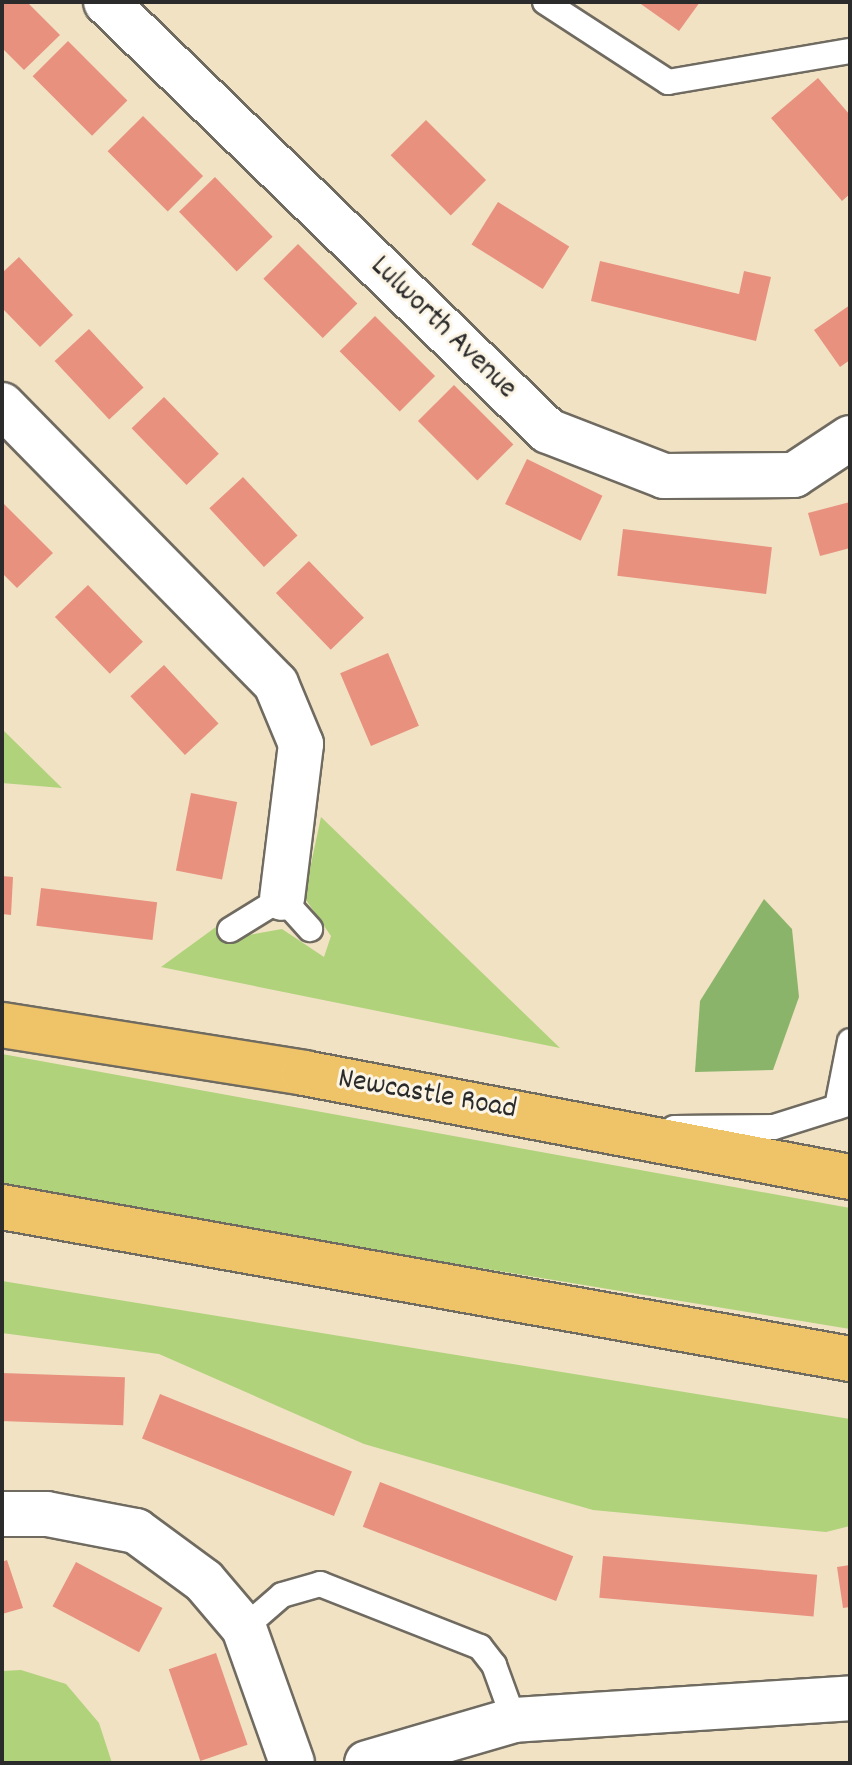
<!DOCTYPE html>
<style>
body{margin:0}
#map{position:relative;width:852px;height:1765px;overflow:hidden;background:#f1e2c4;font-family:Dekko,sans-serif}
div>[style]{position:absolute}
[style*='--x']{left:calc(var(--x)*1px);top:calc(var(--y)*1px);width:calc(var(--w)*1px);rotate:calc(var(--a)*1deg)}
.green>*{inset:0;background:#afd27b}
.forest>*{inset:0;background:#8bb46b}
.building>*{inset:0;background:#e8917f;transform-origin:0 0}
.roads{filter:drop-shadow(2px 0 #706b61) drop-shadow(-2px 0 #706b61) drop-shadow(0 2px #706b61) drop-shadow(0 -2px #706b61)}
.lane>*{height:24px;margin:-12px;padding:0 12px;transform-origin:12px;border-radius:12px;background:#fff}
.street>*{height:44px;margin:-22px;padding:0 22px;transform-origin:22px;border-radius:22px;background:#fff}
.primary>*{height:44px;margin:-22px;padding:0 22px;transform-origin:22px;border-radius:22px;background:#efc469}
span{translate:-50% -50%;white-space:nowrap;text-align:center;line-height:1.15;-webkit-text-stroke:6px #fcf5e5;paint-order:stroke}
.street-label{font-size:30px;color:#2b2b2b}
.frame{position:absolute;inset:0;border:4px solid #2b2b2b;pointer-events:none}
</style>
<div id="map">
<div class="green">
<div style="clip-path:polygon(2px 729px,62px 788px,2px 783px)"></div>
<div style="clip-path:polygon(321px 817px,560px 1048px,161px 967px,220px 924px,226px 939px,282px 929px,324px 957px,331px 936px,304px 897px)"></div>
<div style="clip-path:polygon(2px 1054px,850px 1208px,850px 1329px,2px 1189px)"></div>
<div style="clip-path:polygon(2px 1281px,850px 1419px,850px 1526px,826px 1532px,593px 1510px,364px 1444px,159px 1354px,2px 1333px)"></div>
<div style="clip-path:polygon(21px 1670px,66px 1684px,99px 1723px,112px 1763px,2px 1763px,2px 1671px)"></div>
</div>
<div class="forest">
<div style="clip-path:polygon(764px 899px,792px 929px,799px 997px,773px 1070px,695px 1072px,700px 1001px)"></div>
</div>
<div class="building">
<div style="clip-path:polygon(2px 2px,27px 2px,60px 35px,24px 70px,2px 48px)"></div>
<div style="clip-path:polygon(638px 2px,700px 2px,679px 31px)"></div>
<div style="left:68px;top:41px;width:84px;height:50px;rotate:45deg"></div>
<div style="clip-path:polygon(818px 78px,850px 115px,850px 194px,842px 201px,771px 118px)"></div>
<div style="left:143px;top:116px;width:85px;height:50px;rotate:45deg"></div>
<div style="left:426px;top:120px;width:85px;height:50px;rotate:45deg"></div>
<div style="left:215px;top:177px;width:83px;height:50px;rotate:46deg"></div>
<div style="left:498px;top:202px;width:84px;height:50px;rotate:32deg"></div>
<div style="left:298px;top:244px;width:84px;height:49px;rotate:45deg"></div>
<div style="clip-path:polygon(19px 257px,73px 315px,40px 347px,2px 308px,2px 273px)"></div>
<div style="clip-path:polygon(600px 261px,739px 294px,744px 271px,771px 277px,756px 341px,591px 301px)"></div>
<div style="clip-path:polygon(850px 305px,850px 360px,840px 367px,814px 330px)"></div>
<div style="left:375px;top:316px;width:85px;height:50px;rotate:45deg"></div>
<div style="left:89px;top:329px;width:80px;height:47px;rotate:47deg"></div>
<div style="left:454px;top:385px;width:84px;height:51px;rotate:45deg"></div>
<div style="left:164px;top:397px;width:79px;height:45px;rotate:46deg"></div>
<div style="left:527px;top:459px;width:84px;height:50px;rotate:26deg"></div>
<div style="left:243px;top:477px;width:80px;height:46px;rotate:47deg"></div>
<div style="clip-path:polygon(2px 502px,53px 553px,17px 588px,2px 573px)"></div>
<div style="clip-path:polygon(850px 502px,850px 548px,820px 556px,808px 513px)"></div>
<div style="left:623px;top:529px;width:150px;height:47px;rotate:7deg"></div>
<div style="left:309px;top:561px;width:79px;height:46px;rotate:46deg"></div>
<div style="left:88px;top:585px;width:79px;height:46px;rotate:46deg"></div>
<div style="left:388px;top:653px;width:79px;height:52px;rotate:67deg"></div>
<div style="left:164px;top:665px;width:80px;height:46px;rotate:47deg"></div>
<div style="left:191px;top:793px;width:47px;height:79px;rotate:11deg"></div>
<div style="clip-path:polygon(2px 876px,13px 877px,11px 915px,2px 914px)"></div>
<div style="left:41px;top:888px;width:117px;height:38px;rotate:7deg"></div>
<div style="left:2px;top:1373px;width:123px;height:48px;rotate:2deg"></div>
<div style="left:160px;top:1394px;width:207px;height:48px;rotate:22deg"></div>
<div style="left:380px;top:1482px;width:207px;height:48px;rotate:21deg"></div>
<div style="left:603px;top:1556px;width:215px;height:42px;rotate:5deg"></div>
<div style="clip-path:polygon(7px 1560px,23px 1608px,2px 1614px,2px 1562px)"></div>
<div style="left:76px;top:1562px;width:98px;height:50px;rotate:28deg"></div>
<div style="clip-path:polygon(850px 1565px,850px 1607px,843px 1608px,837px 1567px)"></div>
<div style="left:216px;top:1653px;width:97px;height:50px;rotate:71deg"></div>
</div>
<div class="roads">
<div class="lane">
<div style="--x:545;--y:2;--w:147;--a:33"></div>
<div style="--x:668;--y:82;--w:185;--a:-9.7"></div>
<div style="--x:230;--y:930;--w:61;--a:-31.6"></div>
<div style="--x:282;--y:898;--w:42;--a:47.9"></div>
<div style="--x:837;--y:1107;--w:67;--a:-78.9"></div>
<div style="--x:674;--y:1128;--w:100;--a:-0.6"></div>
<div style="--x:774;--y:1127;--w:80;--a:-17.5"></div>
<div style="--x:244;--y:1628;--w:50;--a:-41"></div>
<div style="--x:282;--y:1595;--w:40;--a:-16"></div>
<div style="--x:320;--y:1584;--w:172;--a:21.5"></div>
<div style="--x:480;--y:1647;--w:23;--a:52"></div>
<div style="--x:494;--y:1665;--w:59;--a:70"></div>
</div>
<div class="street">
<div style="--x:106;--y:2;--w:616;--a:44.14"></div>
<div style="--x:548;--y:431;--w:124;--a:21.2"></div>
<div style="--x:664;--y:476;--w:130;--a:-0.4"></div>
<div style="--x:794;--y:475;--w:67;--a:-33.5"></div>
<div style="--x:2;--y:405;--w:391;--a:45.5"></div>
<div style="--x:276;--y:684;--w:65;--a:67.4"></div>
<div style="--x:301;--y:744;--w:155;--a:97"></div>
<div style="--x:2;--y:1514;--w:45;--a:0"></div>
<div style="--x:47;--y:1514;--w:91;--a:10.8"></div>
<div style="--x:136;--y:1531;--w:84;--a:36.3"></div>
<div style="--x:204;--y:1581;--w:62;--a:49.6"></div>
<div style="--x:244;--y:1628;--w:143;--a:70.4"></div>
<div style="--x:367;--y:1763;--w:153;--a:-16.3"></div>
<div style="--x:514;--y:1720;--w:337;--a:-3.7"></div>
</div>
<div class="primary">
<div style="--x:2;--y:1025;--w:306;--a:9"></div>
<div style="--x:304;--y:1073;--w:556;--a:10.78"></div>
<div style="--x:2;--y:1207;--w:862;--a:10.16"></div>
</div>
</div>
<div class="street-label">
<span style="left:442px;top:329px;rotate:44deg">Lulworth Avenue</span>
<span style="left:427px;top:1096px;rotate:10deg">Newcastle Road</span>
</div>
<div class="frame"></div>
</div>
